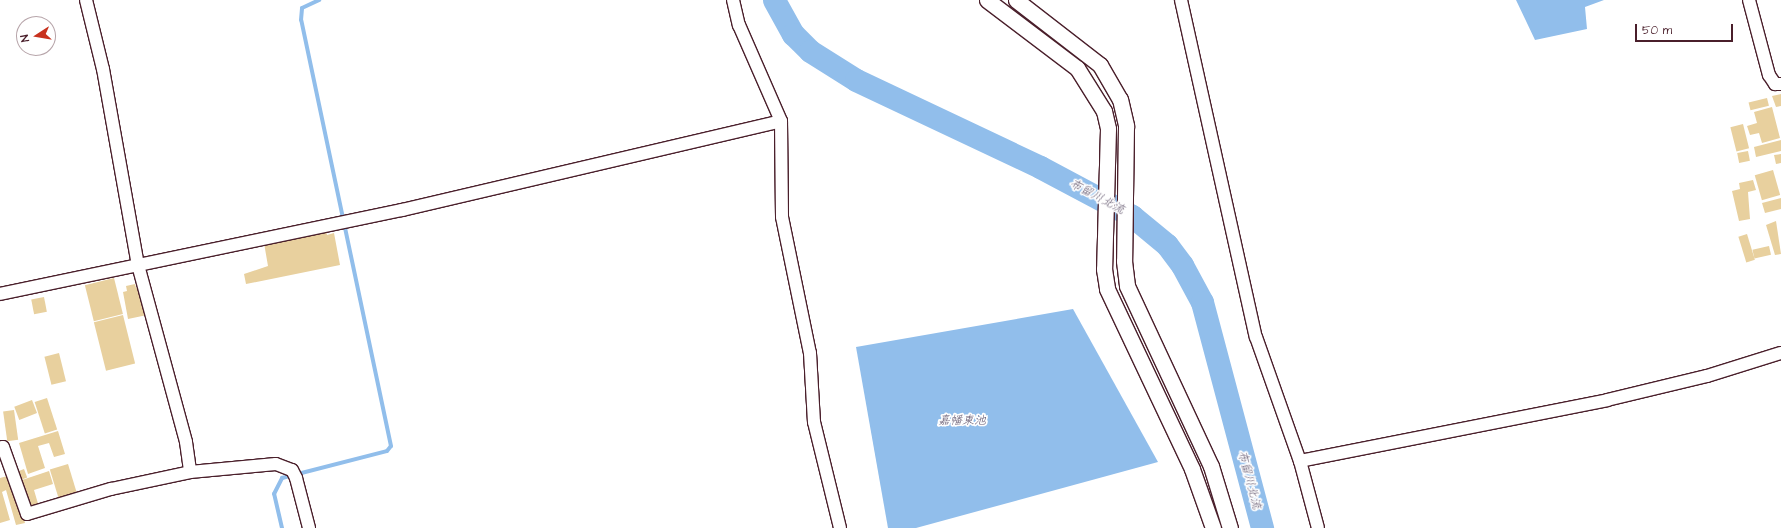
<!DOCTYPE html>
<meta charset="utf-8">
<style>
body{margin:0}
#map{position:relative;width:1781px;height:528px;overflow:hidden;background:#fff;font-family:"Architects Daughter","Klee One",sans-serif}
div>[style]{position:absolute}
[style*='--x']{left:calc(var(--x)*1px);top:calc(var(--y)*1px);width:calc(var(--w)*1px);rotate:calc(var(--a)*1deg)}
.water>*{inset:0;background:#91beeb}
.stream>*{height:4px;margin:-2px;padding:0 2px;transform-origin:2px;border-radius:2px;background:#91beeb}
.river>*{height:23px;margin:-11.5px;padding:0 11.5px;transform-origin:11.5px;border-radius:11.5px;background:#91beeb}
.building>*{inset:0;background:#e8d09e;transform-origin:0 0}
.roads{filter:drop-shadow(1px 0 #4a1f2b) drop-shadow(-1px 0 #4a1f2b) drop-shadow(0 1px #4a1f2b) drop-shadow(0 -1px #4a1f2b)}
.minor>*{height:12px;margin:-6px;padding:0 6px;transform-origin:6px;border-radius:6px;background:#fff}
.tertiary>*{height:15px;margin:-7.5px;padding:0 7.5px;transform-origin:7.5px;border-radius:7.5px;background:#fff}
span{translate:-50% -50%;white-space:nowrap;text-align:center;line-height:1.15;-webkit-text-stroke:3.5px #fff;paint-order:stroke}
.water-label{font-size:12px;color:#63576e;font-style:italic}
.north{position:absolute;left:16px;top:16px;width:40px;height:40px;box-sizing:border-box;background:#fff;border:1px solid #b7a5aa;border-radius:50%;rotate:258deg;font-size:11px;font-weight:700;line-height:16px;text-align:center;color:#4a1f2b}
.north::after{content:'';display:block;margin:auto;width:14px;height:18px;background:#c8321e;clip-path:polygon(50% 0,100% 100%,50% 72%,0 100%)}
.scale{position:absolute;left:1635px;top:24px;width:98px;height:18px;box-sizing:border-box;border:2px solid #4a1f2b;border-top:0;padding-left:5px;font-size:12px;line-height:14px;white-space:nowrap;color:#4a1f2b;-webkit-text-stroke:3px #fff;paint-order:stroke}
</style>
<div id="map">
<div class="water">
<div style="clip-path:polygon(1516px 0,1604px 0,1585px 7px,1587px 29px,1535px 40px)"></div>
<div style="clip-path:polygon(1073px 309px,1158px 462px,916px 528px,888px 528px,856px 347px)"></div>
</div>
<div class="stream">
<div style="--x:282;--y:528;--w:35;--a:-103"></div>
<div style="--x:274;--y:494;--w:18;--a:-63"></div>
<div style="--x:282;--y:478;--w:108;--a:-14.4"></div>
<div style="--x:387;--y:451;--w:6;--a:-51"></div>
<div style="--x:391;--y:446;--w:435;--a:-101.9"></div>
<div style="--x:301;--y:20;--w:12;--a:-85"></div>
<div style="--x:302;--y:8;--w:19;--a:-25"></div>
</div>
<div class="river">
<div style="--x:774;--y:0;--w:39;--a:61"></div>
<div style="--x:793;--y:34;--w:24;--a:45"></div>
<div style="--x:810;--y:51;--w:54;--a:32.2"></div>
<div style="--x:856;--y:80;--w:204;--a:25.3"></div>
<div style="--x:1040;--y:167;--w:104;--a:28"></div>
<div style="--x:1132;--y:216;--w:45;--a:39.6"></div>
<div style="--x:1167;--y:245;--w:25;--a:53"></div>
<div style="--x:1182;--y:265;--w:42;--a:61.6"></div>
<div style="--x:1202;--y:302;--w:234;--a:75.1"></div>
</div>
<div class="building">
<div style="clip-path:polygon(1781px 94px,1781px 106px,1776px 107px,1772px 96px)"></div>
<div style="left:1767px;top:98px;width:8px;height:19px;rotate:76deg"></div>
<div style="clip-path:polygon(1772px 107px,1780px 138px,1762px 143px,1759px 133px,1750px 135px,1747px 126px,1757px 123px,1754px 112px)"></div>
<div style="left:1743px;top:124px;width:25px;height:13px;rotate:76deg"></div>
<div style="clip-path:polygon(1781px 140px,1781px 151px,1756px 157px,1754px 147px)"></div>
<div style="left:1748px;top:151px;width:10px;height:11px;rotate:79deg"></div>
<div style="clip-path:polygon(1781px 154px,1781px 163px,1776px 164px,1774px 155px)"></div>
<div style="left:1773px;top:170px;width:26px;height:19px;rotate:74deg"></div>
<div style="clip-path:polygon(1753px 180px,1756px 190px,1748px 192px,1750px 219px,1739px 221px,1732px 191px,1740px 189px,1739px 183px)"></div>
<div style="clip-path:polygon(1781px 198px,1781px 209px,1765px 213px,1762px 203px)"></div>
<div style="clip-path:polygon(1776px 221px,1781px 254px,1775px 255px,1766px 225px)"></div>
<div style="clip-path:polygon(326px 230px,327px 235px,334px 233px,340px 265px,246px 284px,244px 274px,268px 266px,264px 243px)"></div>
<div style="left:1747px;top:234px;width:27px;height:9px;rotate:73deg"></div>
<div style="left:1769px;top:246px;width:9px;height:17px;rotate:77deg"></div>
<div style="left:114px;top:278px;width:37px;height:30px;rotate:76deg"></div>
<div style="clip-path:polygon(135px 284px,136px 288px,141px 287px,147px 315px,128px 319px,123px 292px,127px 291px,126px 286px)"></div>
<div style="left:44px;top:297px;width:15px;height:13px;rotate:79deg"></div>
<div style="left:123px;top:315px;width:50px;height:30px;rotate:76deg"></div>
<div style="left:59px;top:353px;width:29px;height:15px;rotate:76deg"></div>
<div style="left:47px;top:398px;width:33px;height:13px;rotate:72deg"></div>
<div style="left:32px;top:400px;width:14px;height:19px;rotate:69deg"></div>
<div style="left:14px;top:410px;width:30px;height:11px;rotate:82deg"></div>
<div style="clip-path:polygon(58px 431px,65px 454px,54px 457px,49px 443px,38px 446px,45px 468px,28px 474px,19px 443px)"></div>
<div style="left:68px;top:464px;width:31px;height:19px;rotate:73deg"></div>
<div style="left:24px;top:469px;width:9px;height:9px;rotate:69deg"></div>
<div style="clip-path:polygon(49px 471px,53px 484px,34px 490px,39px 507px,28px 510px,19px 481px)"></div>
<div style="clip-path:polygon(11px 475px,25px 523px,16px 525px,6px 490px,2px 492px,10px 520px,0 523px,0 478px)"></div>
</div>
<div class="roads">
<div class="minor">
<div style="--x:86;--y:0;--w:71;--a:76.2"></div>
<div style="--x:103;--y:69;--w:199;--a:79.9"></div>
<div style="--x:138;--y:265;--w:183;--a:74.8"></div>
<div style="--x:186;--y:442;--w:30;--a:82"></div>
<div style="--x:733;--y:0;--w:26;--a:77"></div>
<div style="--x:739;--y:25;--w:105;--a:66.4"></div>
<div style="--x:781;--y:121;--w:96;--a:89.4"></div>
<div style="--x:782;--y:217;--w:139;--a:78.4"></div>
<div style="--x:810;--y:353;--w:69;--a:86.7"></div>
<div style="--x:814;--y:422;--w:109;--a:76.2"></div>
<div style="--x:1181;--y:0;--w:345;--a:77.5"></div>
<div style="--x:1256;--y:337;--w:132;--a:70.5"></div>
<div style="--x:1300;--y:461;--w:69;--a:75"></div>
<div style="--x:1749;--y:0;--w:78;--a:75.1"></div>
<div style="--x:1769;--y:75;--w:11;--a:56"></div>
<div style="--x:1775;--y:84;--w:6;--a:0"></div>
<div style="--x:0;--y:294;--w:411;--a:-11.8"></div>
<div style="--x:402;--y:210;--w:389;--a:-13.2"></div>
<div style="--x:0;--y:448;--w:3;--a:-18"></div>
<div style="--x:3;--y:447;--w:71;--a:70.3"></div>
<div style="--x:27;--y:514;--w:88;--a:-16.6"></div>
<div style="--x:111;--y:489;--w:81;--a:-12.1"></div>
<div style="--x:190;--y:472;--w:86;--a:-5.3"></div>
<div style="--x:276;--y:464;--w:17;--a:21"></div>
<div style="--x:292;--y:470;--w:9;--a:63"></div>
<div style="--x:296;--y:478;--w:52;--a:75.4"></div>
<div style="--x:1300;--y:461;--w:313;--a:-11.2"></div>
<div style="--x:1607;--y:400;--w:103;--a:-13.5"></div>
<div style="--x:1707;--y:376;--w:77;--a:-17.3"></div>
</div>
<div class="tertiary">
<div style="--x:987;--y:0;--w:113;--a:37.1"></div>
<div style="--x:1077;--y:68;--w:51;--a:57.9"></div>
<div style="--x:1104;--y:111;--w:18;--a:77"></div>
<div style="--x:1108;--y:129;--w:140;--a:91.6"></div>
<div style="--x:1104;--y:269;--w:20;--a:81"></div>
<div style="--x:1107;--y:289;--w:199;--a:64.7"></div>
<div style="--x:1192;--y:469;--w:63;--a:70.4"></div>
<div style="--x:1016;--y:0;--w:106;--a:37.7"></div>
<div style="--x:1100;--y:65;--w:39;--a:60"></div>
<div style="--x:1120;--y:99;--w:28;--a:77"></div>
<div style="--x:1126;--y:126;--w:135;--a:90.8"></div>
<div style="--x:1124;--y:261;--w:25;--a:83"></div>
<div style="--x:1127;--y:286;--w:199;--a:65"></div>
<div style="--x:1211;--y:466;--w:65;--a:73"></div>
</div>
</div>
<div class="water-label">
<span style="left:1097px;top:197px;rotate:28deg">布留川北流</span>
<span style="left:962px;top:421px">嘉幡東池</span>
<span style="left:1249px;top:480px;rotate:75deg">布留川北流</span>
</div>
<div class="north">N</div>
<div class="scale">50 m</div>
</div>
